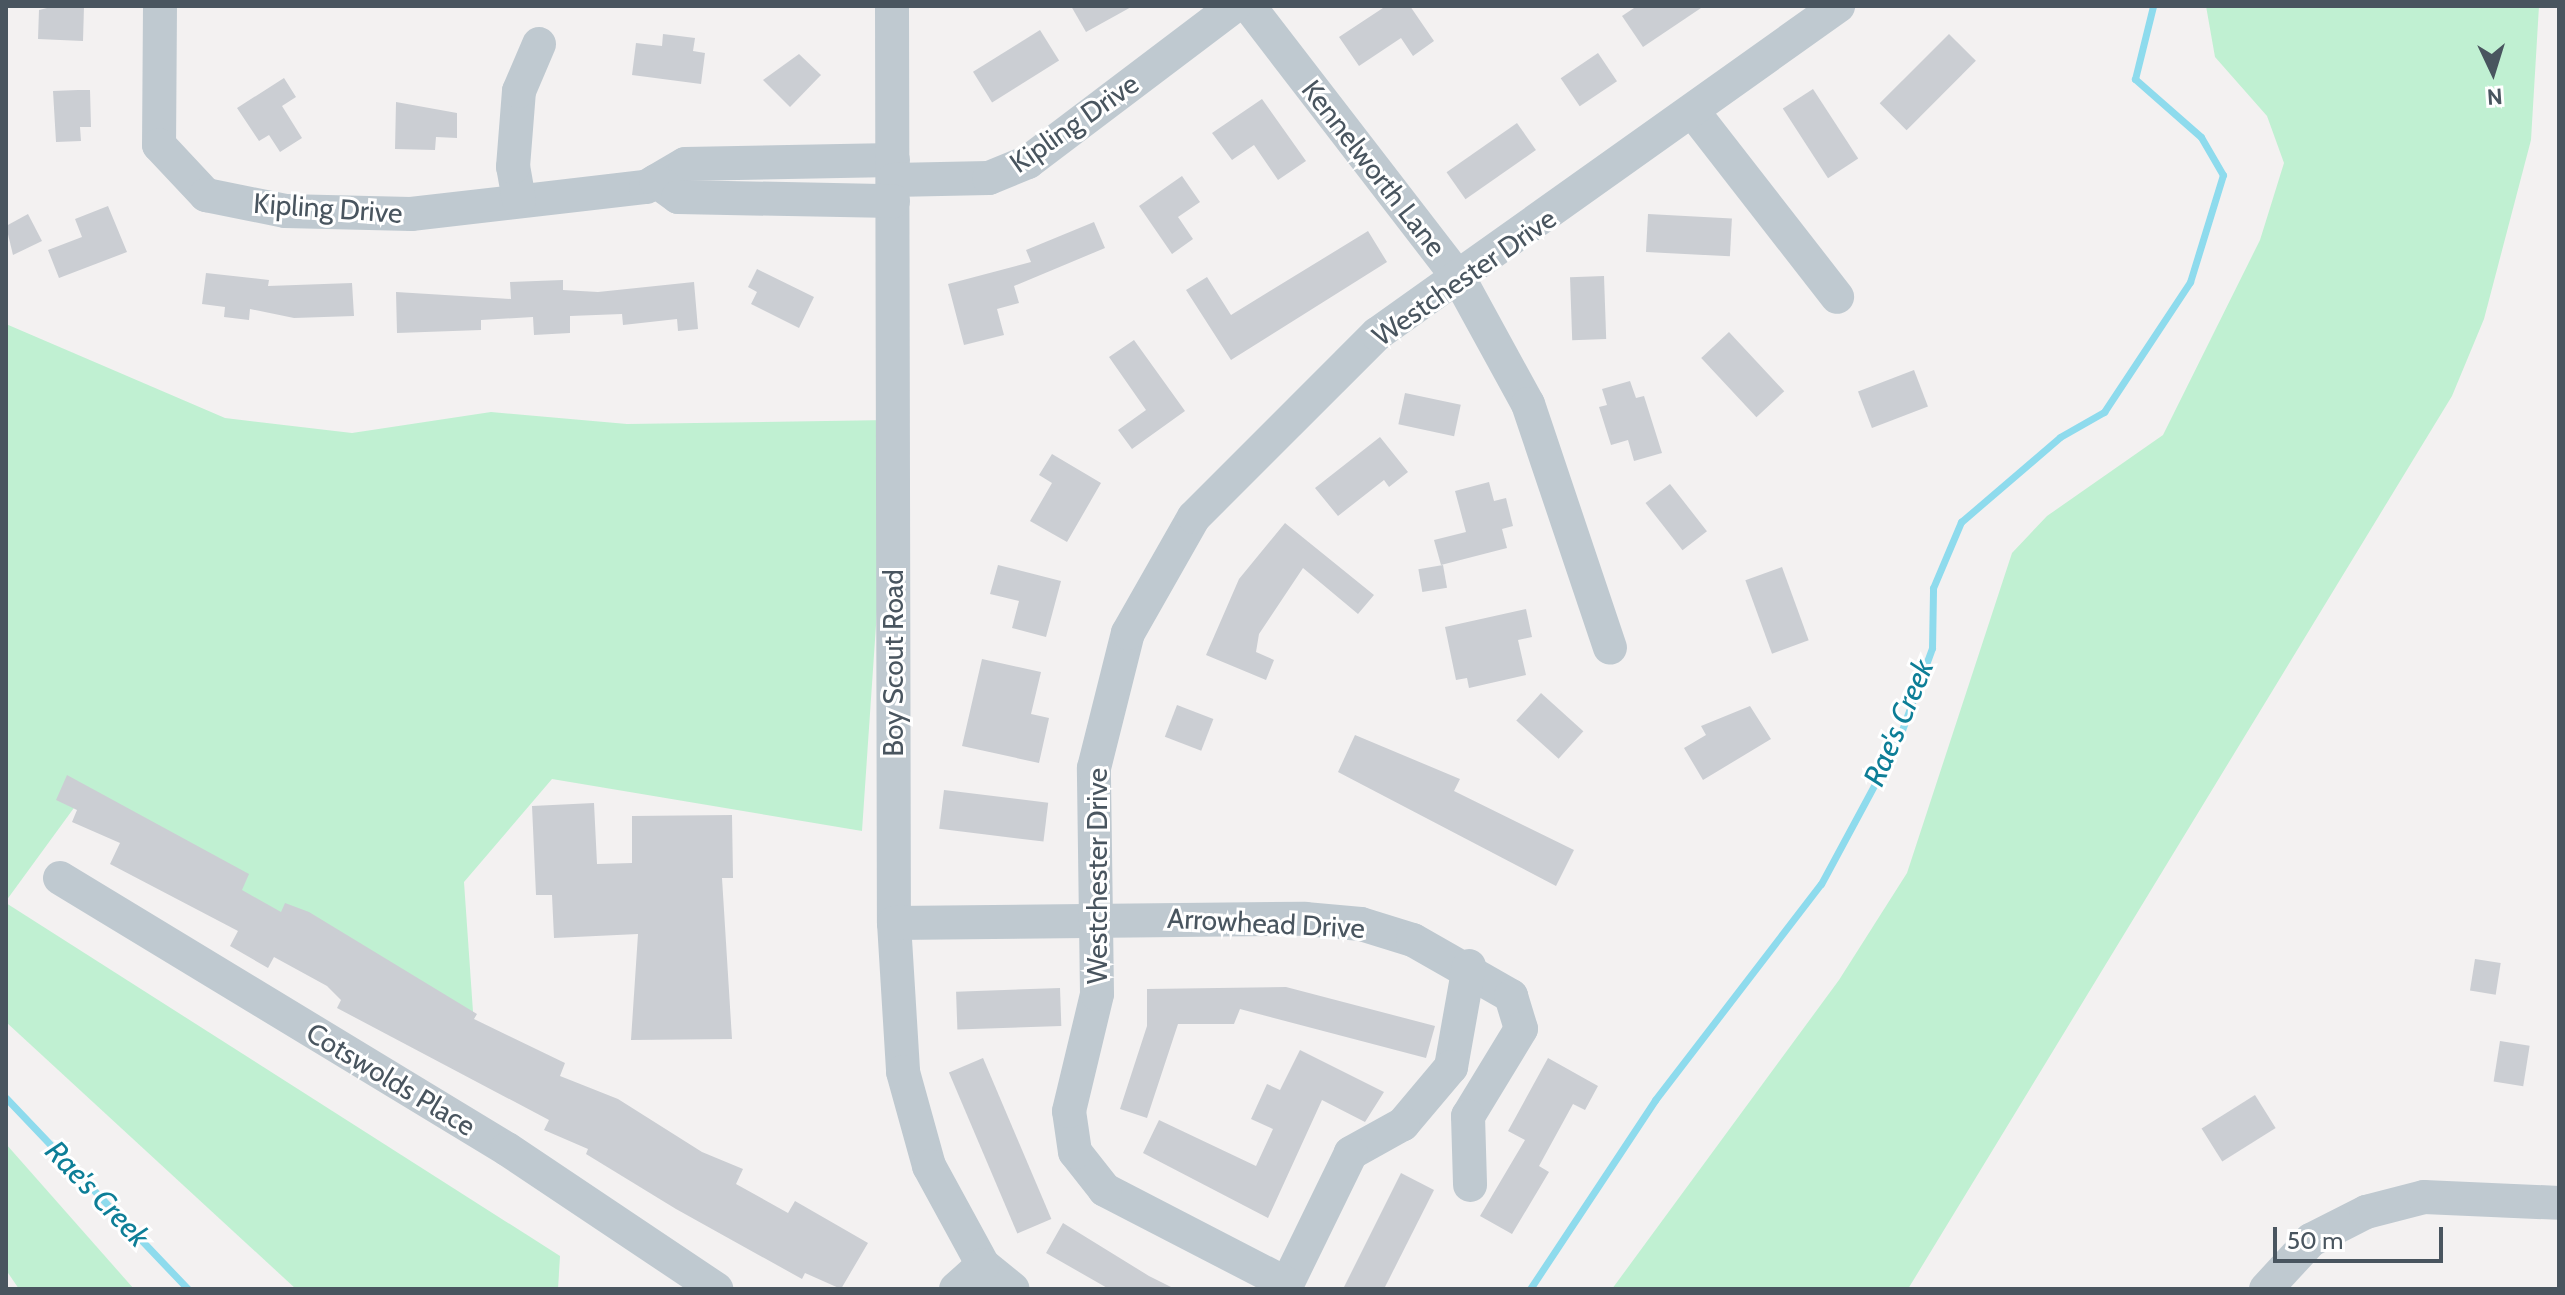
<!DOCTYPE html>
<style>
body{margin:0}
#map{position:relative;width:2565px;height:1295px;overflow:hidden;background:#f3f1f1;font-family:Cabin,sans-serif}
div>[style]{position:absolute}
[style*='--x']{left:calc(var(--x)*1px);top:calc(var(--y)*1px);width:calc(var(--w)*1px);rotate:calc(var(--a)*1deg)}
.green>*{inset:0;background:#c0f0d2}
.stream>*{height:7px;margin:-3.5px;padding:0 3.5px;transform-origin:3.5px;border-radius:3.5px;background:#8edbed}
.building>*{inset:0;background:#cbced3;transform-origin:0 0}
.minor>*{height:34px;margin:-17px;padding:0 17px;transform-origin:17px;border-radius:17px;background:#bfc9d0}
span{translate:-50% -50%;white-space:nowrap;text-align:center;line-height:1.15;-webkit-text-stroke:6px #fff;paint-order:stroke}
.street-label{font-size:28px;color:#49555f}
.water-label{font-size:30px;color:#0d7e97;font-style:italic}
.frame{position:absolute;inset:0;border:8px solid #49555f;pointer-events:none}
.north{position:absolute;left:2453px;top:32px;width:80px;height:80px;-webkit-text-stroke:6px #fff;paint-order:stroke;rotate:176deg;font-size:22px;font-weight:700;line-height:32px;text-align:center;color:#49555f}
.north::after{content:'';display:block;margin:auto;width:28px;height:36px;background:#49555f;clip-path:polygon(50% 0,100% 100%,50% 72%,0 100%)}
.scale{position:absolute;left:2273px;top:1227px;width:170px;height:36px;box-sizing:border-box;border:4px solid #49555f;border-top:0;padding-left:10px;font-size:24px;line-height:28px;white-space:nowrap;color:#49555f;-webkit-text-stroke:6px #fff;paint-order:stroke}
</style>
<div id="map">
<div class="green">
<div style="clip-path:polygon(2206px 6px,2539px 6px,2531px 140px,2484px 319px,2452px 396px,1908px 1289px,1612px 1289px,1839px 980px,1907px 873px,2012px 553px,2047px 516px,2163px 435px,2260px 240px,2284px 163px,2267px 116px,2215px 57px)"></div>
<div style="clip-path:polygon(6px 324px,225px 418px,352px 433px,491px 412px,627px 424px,890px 420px,862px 831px,552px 779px,464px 882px,474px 1026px,79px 801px,6px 901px)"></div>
<div style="clip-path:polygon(6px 903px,560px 1256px,558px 1289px,296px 1289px,6px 1022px)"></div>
<div style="clip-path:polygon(6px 1144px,134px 1289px,19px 1289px,6px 1270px)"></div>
</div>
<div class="stream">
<div style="--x:6;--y:1098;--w:264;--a:46.4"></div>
<div style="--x:1530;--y:1289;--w:227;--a:-56.5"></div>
<div style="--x:1655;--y:1100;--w:272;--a:-52.5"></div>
<div style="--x:1821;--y:884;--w:162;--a:-61.7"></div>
<div style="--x:1898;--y:741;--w:99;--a:-69.9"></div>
<div style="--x:1932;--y:648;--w:60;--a:-89"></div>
<div style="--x:1933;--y:588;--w:72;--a:-67"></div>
<div style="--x:1961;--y:522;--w:130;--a:-40.6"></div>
<div style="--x:2060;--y:437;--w:51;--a:-29.6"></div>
<div style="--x:2104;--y:412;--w:156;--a:-56.5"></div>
<div style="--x:2190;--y:282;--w:112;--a:-72.9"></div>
<div style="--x:2223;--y:175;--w:44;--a:-120.1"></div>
<div style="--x:2201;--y:137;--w:88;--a:-138.7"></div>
<div style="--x:2135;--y:79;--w:75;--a:-76.1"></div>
</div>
<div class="building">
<div style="clip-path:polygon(55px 6px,84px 6px,83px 41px,38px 39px,39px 10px)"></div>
<div style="clip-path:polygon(1071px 6px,1133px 6px,1086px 32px)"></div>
<div style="clip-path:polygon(1386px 6px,1410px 6px,1434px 41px,1413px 56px,1401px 38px,1359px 66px,1339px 37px)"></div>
<div style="clip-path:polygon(1637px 6px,1704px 6px,1643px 47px,1622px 16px)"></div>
<div style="left:1040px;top:30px;width:36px;height:79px;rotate:58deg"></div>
<div style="clip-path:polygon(663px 34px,695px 38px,693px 51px,705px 53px,701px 84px,632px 75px,636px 43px,662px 46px)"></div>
<div style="left:1949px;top:34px;width:38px;height:98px;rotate:45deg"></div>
<div style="left:1598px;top:53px;width:34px;height:45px;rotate:56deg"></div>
<div style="clip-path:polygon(799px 54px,821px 75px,790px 107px,763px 80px)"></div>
<div style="clip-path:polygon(284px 78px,296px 97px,282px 106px,302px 138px,280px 152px,269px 135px,259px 141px,237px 108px)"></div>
<div style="left:1813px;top:89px;width:83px;height:36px;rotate:57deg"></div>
<div style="clip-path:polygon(78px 90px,90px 90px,91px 127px,80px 127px,81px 141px,56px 142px,53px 91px)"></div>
<div style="clip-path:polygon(1262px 99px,1306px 161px,1278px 180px,1254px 145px,1232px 160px,1212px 133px)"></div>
<div style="clip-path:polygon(396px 102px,457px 113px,457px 138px,436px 137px,435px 150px,395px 149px)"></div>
<div style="left:1517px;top:123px;width:33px;height:86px;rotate:55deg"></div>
<div style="clip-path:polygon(1182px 176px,1200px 202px,1178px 217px,1193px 239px,1172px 254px,1139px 206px)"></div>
<div style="clip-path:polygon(108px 206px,127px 252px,59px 278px,48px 250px,82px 237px,75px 219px)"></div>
<div style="clip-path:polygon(28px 214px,42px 241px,13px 255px,6px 226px)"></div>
<div style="left:1648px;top:214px;width:84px;height:38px;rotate:3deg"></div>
<div style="clip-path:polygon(1094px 222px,1105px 248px,1014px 286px,1019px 303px,997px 309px,1004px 335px,964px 345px,948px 284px,1031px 262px,1026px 250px)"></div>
<div style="clip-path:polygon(1368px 231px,1387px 262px,1231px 360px,1186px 290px,1207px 277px,1231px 315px)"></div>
<div style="clip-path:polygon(757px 269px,814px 297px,799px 328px,751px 304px,757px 292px,748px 287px)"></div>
<div style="clip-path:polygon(206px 273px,269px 280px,268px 286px,352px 283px,354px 316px,294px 318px,250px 309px,249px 320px,224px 317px,225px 307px,202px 304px)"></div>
<div style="left:1604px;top:276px;width:63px;height:34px;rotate:88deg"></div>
<div style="clip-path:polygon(563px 280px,563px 290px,598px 292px,694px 282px,698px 329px,678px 331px,677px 319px,623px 325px,622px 314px,570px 316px,570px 333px,534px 335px,533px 317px,481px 320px,481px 330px,397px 333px,396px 292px,511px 299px,510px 282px)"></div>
<div style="left:1729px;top:332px;width:81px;height:38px;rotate:47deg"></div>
<div style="clip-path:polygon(1134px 340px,1185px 411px,1132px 449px,1118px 430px,1146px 410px,1109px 357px)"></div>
<div style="left:1914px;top:370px;width:39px;height:60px;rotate:69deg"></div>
<div style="clip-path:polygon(1630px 381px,1636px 398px,1644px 396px,1662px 453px,1634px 461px,1628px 440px,1611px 445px,1599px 407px,1607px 405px,1602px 389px)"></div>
<div style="left:1405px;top:393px;width:57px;height:32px;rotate:12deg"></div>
<div style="clip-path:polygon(1380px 437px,1408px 472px,1389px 487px,1384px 480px,1338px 516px,1315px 488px)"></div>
<div style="clip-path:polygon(1052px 454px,1101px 483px,1067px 542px,1030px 521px,1052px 483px,1039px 475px)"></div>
<div style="clip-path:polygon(1489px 482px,1494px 501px,1506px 498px,1513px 526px,1502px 529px,1507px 548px,1441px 565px,1434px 540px,1466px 532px,1455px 491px)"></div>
<div style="left:1670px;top:484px;width:60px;height:31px;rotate:52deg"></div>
<div style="clip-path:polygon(1285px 523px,1374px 595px,1358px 614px,1303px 568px,1259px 634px,1256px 652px,1274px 660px,1266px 680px,1206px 655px,1239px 579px)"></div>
<div style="clip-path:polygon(998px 565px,1061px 581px,1046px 637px,1012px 628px,1019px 601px,990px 594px)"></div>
<div style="left:1443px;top:565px;width:23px;height:25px;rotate:80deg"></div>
<div style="left:1782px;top:567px;width:78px;height:39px;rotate:70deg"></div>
<div style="clip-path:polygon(1526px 609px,1532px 637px,1518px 640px,1526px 675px,1469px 688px,1467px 678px,1456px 680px,1445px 627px)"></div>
<div style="clip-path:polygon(982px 659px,1041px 672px,1031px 714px,1049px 718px,1039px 763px,962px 746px)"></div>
<div style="left:1541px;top:693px;width:57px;height:37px;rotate:42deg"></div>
<div style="left:1177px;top:705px;width:39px;height:34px;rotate:21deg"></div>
<div style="clip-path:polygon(1750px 706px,1771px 739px,1703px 780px,1684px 748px,1706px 735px,1701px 726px)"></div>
<div style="clip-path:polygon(1355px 735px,1460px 779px,1454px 791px,1574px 850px,1556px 886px,1338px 772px)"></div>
<div style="clip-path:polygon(67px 775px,249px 874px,242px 890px,281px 912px,285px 903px,309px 912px,477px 1014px,474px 1019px,565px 1063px,560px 1076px,618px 1099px,702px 1152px,743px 1169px,736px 1184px,788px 1213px,795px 1201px,868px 1243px,841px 1289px,805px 1273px,802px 1279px,676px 1209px,586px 1154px,588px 1149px,544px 1130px,549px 1120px,337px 1008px,341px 1000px,327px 986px,274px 957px,268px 968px,230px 946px,238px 931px,110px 864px,120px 843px,72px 822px,77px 810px,56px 800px)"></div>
<div style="left:944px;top:790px;width:105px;height:39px;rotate:7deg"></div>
<div style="clip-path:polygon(594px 803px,597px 864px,632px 863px,632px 816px,732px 815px,733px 878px,722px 878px,732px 1039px,631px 1040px,638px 934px,554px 938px,552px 895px,536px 895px,532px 806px)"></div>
<div style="left:2475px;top:959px;width:26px;height:32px;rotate:9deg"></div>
<div style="clip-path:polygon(1286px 987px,1435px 1026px,1426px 1058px,1240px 1009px,1234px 1024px,1178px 1024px,1147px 1118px,1120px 1109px,1147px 1026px,1147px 989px)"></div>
<div style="left:1060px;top:988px;width:38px;height:104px;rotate:88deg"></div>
<div style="left:2500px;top:1041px;width:30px;height:41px;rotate:9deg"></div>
<div style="clip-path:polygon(1300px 1050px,1384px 1092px,1365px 1122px,1322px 1100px,1268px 1218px,1143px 1153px,1159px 1120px,1256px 1166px,1273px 1129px,1251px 1119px,1267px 1084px,1280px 1090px)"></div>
<div style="left:983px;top:1058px;width:175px;height:37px;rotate:67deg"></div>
<div style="clip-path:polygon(1548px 1058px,1598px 1086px,1585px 1110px,1573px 1104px,1539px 1166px,1549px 1172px,1512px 1234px,1480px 1216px,1525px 1140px,1508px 1131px)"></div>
<div style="left:2255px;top:1095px;width:39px;height:63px;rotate:58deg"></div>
<div style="clip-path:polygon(1401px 1173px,1434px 1190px,1384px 1289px,1343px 1289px)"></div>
<div style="clip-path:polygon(1063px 1223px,1149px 1276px,1175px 1289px,1109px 1289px,1046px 1253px)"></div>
</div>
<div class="minor">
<div style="--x:160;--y:6;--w:139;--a:90.4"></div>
<div style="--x:159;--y:145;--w:69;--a:46.8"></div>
<div style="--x:206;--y:195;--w:81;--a:11.4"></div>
<div style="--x:285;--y:211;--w:126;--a:1.4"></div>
<div style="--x:411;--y:214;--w:237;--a:-6.6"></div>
<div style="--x:646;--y:187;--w:45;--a:-30.5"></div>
<div style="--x:685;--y:164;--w:208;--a:-1.1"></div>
<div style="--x:892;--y:6;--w:917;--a:89.88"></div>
<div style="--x:894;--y:923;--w:149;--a:86.5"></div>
<div style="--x:903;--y:1072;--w:98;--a:74.5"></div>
<div style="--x:929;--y:1166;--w:113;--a:61.4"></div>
<div style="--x:983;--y:1265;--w:38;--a:39"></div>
<div style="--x:1249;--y:6;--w:346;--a:52.4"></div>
<div style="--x:1460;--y:280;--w:141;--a:61.3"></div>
<div style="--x:1528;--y:404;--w:257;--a:71.4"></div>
<div style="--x:1694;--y:113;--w:233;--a:52.1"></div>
<div style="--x:893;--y:180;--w:96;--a:-1.2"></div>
<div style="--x:989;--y:178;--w:42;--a:-22.3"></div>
<div style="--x:1028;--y:162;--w:258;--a:-37.1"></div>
<div style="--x:656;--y:181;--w:27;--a:36"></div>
<div style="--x:678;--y:197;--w:215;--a:1.1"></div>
<div style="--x:519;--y:200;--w:34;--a:-100"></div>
<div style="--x:513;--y:167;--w:76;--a:-85.5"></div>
<div style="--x:519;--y:91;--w:51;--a:-66.9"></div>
<div style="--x:60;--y:878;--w:523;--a:31.23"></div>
<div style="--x:507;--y:1149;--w:252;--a:33.8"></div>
<div style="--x:894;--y:923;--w:411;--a:-0.6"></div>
<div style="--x:1305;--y:919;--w:56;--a:5.1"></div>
<div style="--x:1361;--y:924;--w:54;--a:17.1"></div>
<div style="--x:1413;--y:940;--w:113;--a:29.7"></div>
<div style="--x:1511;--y:996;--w:34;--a:73"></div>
<div style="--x:1521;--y:1029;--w:102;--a:121.3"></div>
<div style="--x:1468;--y:1116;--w:69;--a:88.3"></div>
<div style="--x:1469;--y:966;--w:103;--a:100.1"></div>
<div style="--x:1451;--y:1067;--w:75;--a:130.1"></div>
<div style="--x:1403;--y:1124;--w:60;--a:150.9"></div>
<div style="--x:1351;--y:1153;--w:146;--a:116"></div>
<div style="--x:1287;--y:1284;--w:205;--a:-152.7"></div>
<div style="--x:1105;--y:1190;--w:48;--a:-128.3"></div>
<div style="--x:1075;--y:1152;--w:41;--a:-98.3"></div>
<div style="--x:1069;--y:1111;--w:120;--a:-76.5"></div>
<div style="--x:1097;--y:994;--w:226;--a:-90.8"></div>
<div style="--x:1094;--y:768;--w:139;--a:-75.9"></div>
<div style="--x:1128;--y:633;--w:133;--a:-60.4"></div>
<div style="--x:1194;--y:517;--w:259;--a:-45"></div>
<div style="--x:1377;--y:334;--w:566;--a:-35.43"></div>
<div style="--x:956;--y:1289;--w:36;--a:-42"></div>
<div style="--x:2266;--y:1289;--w:67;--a:-47.4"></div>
<div style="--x:2311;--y:1240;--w:62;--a:-27"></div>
<div style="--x:2366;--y:1212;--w:60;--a:-14.5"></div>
<div style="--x:2424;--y:1197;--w:135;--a:2.5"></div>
</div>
<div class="street-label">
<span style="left:1074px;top:123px;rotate:-35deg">Kipling Drive</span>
<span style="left:1374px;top:168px;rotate:52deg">Kennelworth Lane</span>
<span style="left:328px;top:208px;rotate:4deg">Kipling Drive</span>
<span style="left:1464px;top:277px;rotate:-35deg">Westchester Drive</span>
<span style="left:893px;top:663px;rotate:-90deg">Boy Scout Road</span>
<span style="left:1097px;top:876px;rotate:-90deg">Westchester Drive</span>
<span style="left:1266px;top:923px;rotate:3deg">Arrowhead Drive</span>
<span style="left:391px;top:1079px;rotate:31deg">Cotswolds Place</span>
</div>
<div class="water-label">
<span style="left:1899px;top:723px;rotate:-67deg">Rae's Creek</span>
<span style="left:97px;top:1194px;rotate:46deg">Rae's Creek</span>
</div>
<div class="frame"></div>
<div class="north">N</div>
<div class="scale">50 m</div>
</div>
